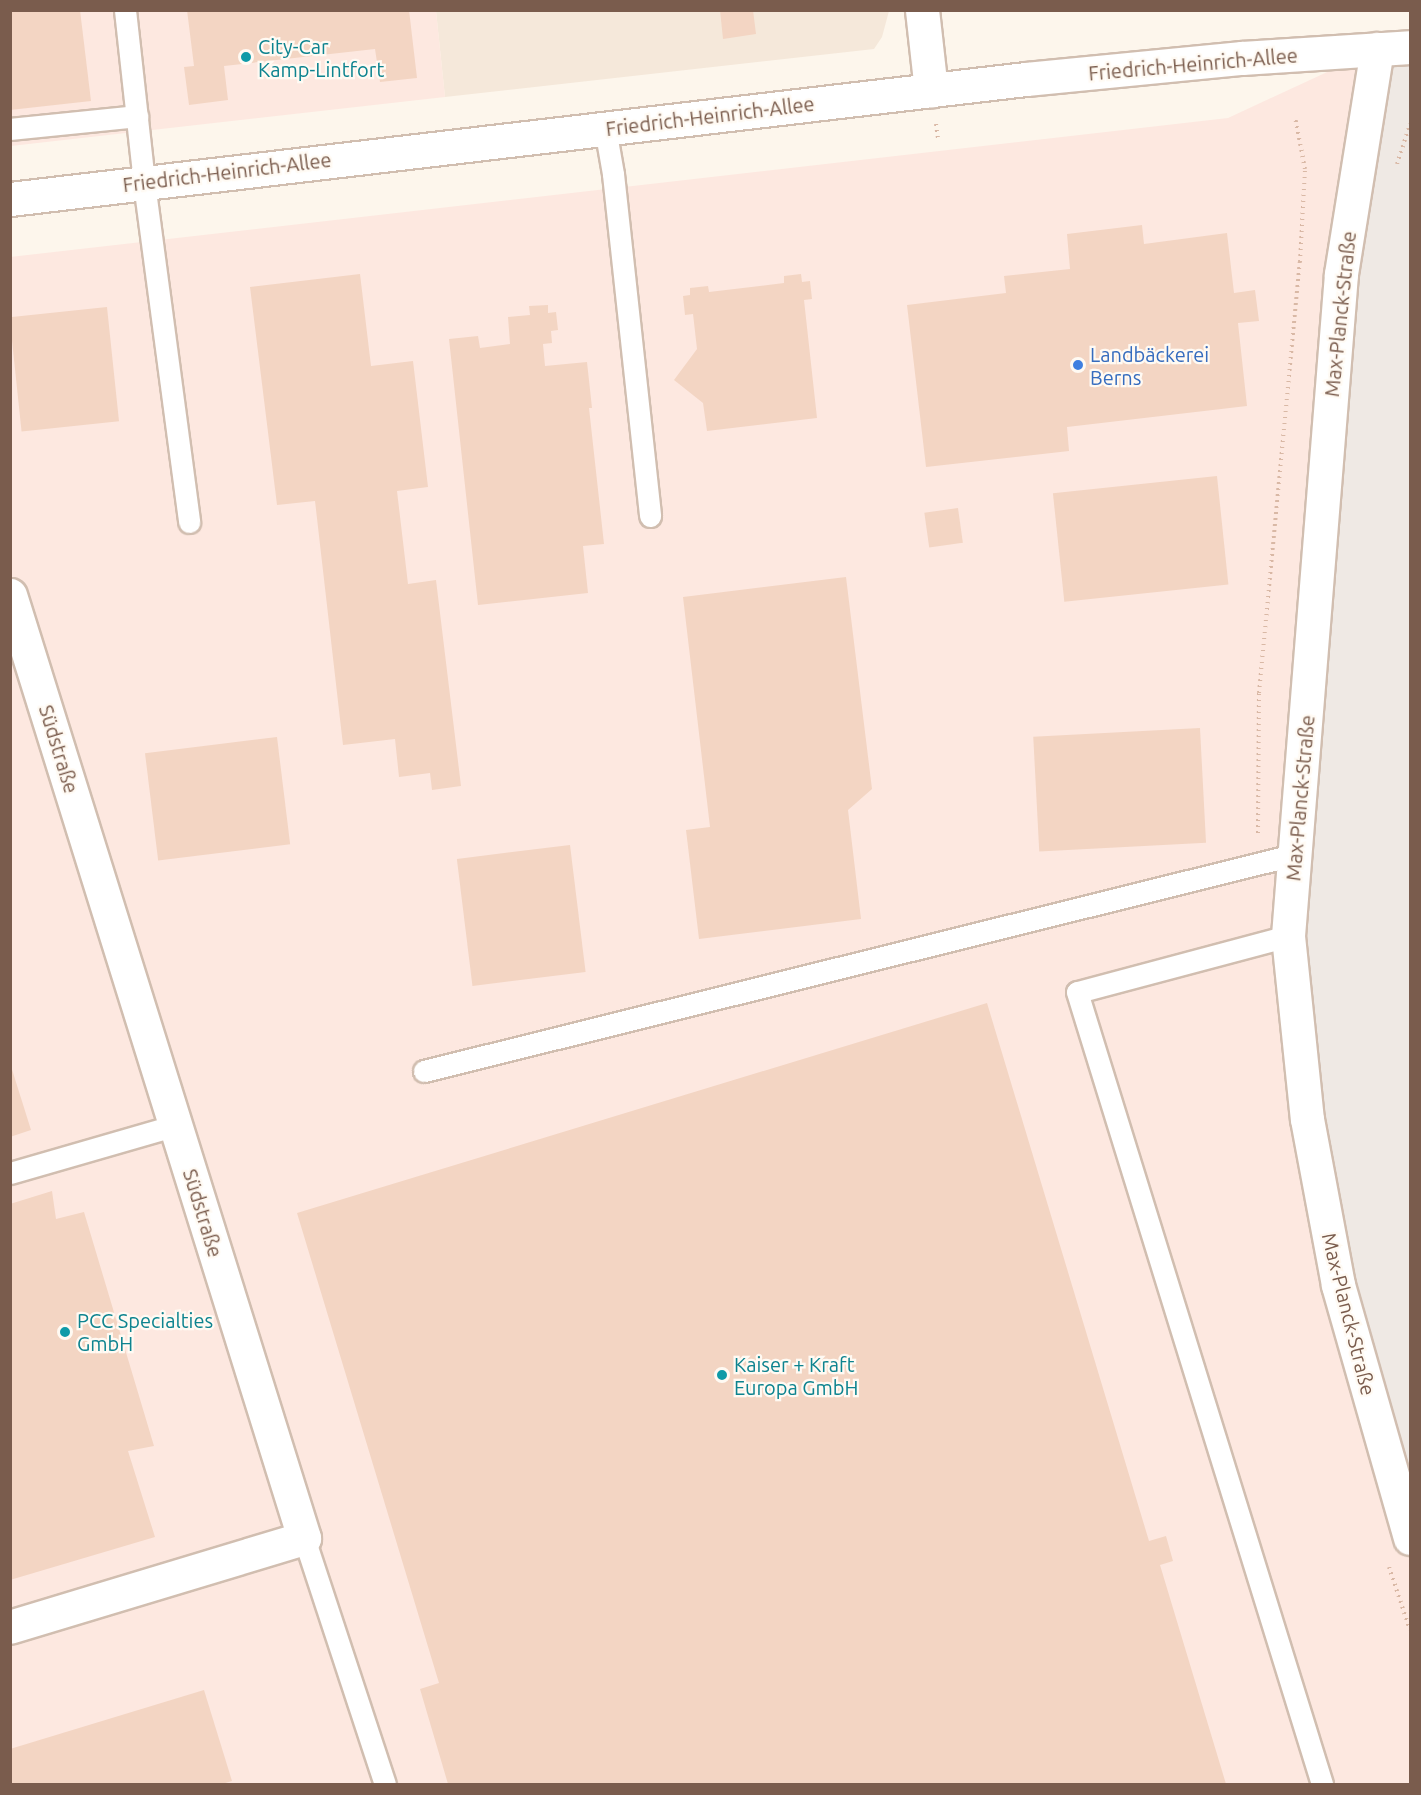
<!DOCTYPE html>
<meta charset="utf-8">
<style>
body{margin:0}
#map{position:relative;width:1421px;height:1795px;overflow:hidden;background:#fdf6ec;font-family:Ubuntu,sans-serif}
div>[style]{position:absolute}
[style*='--x']{left:calc(var(--x)*1px);top:calc(var(--y)*1px);width:calc(var(--w)*1px);rotate:calc(var(--a)*1deg)}
.residential>*{inset:0;background:#f5e8da}
.commercial>*{inset:0;background:#fde8e0}
.industrial>*{inset:0;background:#efe9e4}
.building>*{inset:0;background:#f3d5c3;transform-origin:0 0}
.path>*{height:4px;margin-top:-2px;transform-origin:0;background:repeating-linear-gradient(90deg,#d9b8a5 0 1.5px,transparent 0 6px)}
.roads{filter:drop-shadow(2px 0 #d1beb0) drop-shadow(-2px 0 #d1beb0) drop-shadow(0 2px #d1beb0) drop-shadow(0 -2px #d1beb0)}
.service>*{height:21px;margin:-10.5px;padding:0 10.5px;transform-origin:10.5px;border-radius:10.5px;background:#fff}
.minor>*{height:33px;margin:-16.5px;padding:0 16.5px;transform-origin:16.5px;border-radius:16.5px;background:#fff}
.secondary>*{height:33px;margin:-16.5px;padding:0 16.5px;transform-origin:16.5px;border-radius:16.5px;background:#fff}
.dots>*{width:16px;height:16px;translate:-50% -50%;box-sizing:border-box;border:3px solid #fffaf3;border-radius:50%}
span{translate:-50% -50%;white-space:nowrap;text-align:center;line-height:1.15;-webkit-text-stroke:4.5px #fffaf3;paint-order:stroke}
.culture-label{font-size:20px;color:#0d838f}
.left{translate:0 -50%;text-align:left}
.street-label{font-size:20px;color:#7a5c4d}
.shop-label{font-size:20px;color:#366cbe}
.frame{position:absolute;inset:0;border:12px solid #7a5c4d;pointer-events:none}
</style>
<div id="map">
<div class="residential">
<div style="clip-path:polygon(436px 11px,889px 11px,882px 37px,874px 49px,445px 97px)"></div>
</div>
<div class="commercial">
<div style="clip-path:polygon(10px 11px,436px 11px,445px 97px,11px 146px)"></div>
<div style="clip-path:polygon(1379px 48px,1410px 1406px,1410px 1784px,11px 1784px,10px 257px,1228px 118px)"></div>
</div>
<div class="industrial">
<div style="clip-path:polygon(1410px 47px,1410px 1538px,1338px 1285px,1288px 936px,1377px 49px)"></div>
</div>
<div class="building">
<div style="clip-path:polygon(10px 10px,80px 10px,91px 101px,10px 110px)"></div>
<div style="clip-path:polygon(187px 10px,409px 10px,417px 78px,380px 82px,375px 49px,224px 66px,228px 100px,189px 105px,184px 67px,194px 66px)"></div>
<div style="clip-path:polygon(720px 10px,753px 10px,756px 34px,723px 39px)"></div>
<div style="clip-path:polygon(1142px 225px,1144px 244px,1227px 233px,1234px 293px,1255px 290px,1259px 321px,1238px 323px,1247px 406px,1067px 427px,1069px 451px,926px 467px,907px 305px,1006px 293px,1004px 276px,1070px 269px,1067px 234px)"></div>
<div style="clip-path:polygon(360px 274px,371px 366px,413px 361px,428px 487px,397px 491px,408px 584px,436px 580px,461px 786px,432px 790px,430px 773px,399px 777px,395px 739px,343px 745px,315px 501px,277px 505px,250px 287px)"></div>
<div style="clip-path:polygon(801px 274px,802px 282px,810px 281px,812px 299px,804px 300px,817px 418px,707px 431px,703px 403px,674px 380px,697px 349px,693px 314px,685px 315px,683px 296px,690px 295px,690px 288px,708px 286px,709px 292px,784px 283px,784px 276px)"></div>
<div style="clip-path:polygon(548px 305px,548px 313px,556px 312px,558px 330px,551px 331px,552px 343px,543px 344px,545px 366px,587px 362px,592px 408px,589px 408px,604px 544px,583px 546px,588px 593px,478px 605px,449px 339px,478px 336px,480px 348px,510px 344px,508px 317px,530px 315px,529px 306px)"></div>
<div style="left:107px;top:307px;width:115px;height:98px;rotate:84deg"></div>
<div style="left:1217px;top:476px;width:109px;height:165px;rotate:84deg"></div>
<div style="left:958px;top:508px;width:35px;height:34px;rotate:82deg"></div>
<div style="clip-path:polygon(846px 577px,872px 789px,848px 810px,861px 919px,699px 939px,686px 830px,710px 827px,683px 597px)"></div>
<div style="left:1200px;top:728px;width:115px;height:167px;rotate:87deg"></div>
<div style="left:277px;top:737px;width:108px;height:133px;rotate:83deg"></div>
<div style="left:570px;top:845px;width:128px;height:114px;rotate:83deg"></div>
<div style="clip-path:polygon(987px 1003px,1149px 1541px,1166px 1536px,1173px 1561px,1160px 1565px,1226px 1784px,448px 1784px,420px 1689px,439px 1683px,297px 1213px)"></div>
<div style="clip-path:polygon(10px 1063px,31px 1130px,10px 1137px)"></div>
<div style="clip-path:polygon(52px 1191px,56px 1219px,84px 1212px,154px 1446px,128px 1451px,155px 1537px,10px 1580px,10px 1204px)"></div>
<div style="clip-path:polygon(204px 1690px,232px 1781px,222px 1784px,10px 1784px,10px 1749px)"></div>
</div>
<div class="path">
<div style="--x:936;--y:124;--w:14;--a:82"></div>
<div style="--x:1397;--y:164;--w:42;--a:-72"></div>
<div style="--x:1258;--y:833;--w:140;--a:-89.6"></div>
<div style="--x:1259;--y:693;--w:433;--a:-84.6"></div>
<div style="--x:1300;--y:262;--w:93;--a:-86.9"></div>
<div style="--x:1305;--y:169;--w:53;--a:-100.9"></div>
<div style="--x:1389;--y:1567;--w:66;--a:71.6"></div>
</div>
<div class="roads">
<div class="service">
<div style="--x:125;--y:10;--w:174;--a:83.7"></div>
<div style="--x:144;--y:183;--w:342;--a:82.4"></div>
<div style="--x:605;--y:128;--w:47;--a:80.1"></div>
<div style="--x:613;--y:174;--w:344;--a:83.8"></div>
<div style="--x:10;--y:129;--w:128;--a:-5.8"></div>
<div style="--x:1288;--y:936;--w:218;--a:165.1"></div>
<div style="--x:1077;--y:992;--w:829;--a:72.81"></div>
<div style="--x:424;--y:1071;--w:900;--a:-13.96"></div>
<div style="--x:10;--y:1173;--w:173;--a:-16.1"></div>
<div style="--x:304;--y:1538;--w:259;--a:71.8"></div>
</div>
<div class="minor">
<div style="--x:922;--y:10;--w:81;--a:83.6"></div>
<div style="--x:1377;--y:49;--w:228;--a:99.1"></div>
<div style="--x:1341;--y:274;--w:664;--a:94.58"></div>
<div style="--x:1288;--y:936;--w:184;--a:84.1"></div>
<div style="--x:1307;--y:1119;--w:169;--a:79.4"></div>
<div style="--x:1338;--y:1285;--w:263;--a:74.1"></div>
<div style="--x:10;--y:595;--w:988;--a:72.68"></div>
<div style="--x:304;--y:1538;--w:307;--a:163.2"></div>
</div>
<div class="secondary">
<div style="--x:10;--y:199;--w:1023;--a:-6.74"></div>
<div style="--x:1026;--y:79;--w:217;--a:-5.6"></div>
<div style="--x:1242;--y:58;--w:168;--a:-3.7"></div>
</div>
</div>
<div class="dots">
<div style="left:246px;top:57px;background:#0f9aa8"></div>
<div style="left:1078px;top:365px;background:#3f7fe0"></div>
<div style="left:65px;top:1332px;background:#0f9aa8"></div>
<div style="left:722px;top:1375px;background:#0f9aa8"></div>
</div>
<div class="culture-label">
<span class="left" style="left:258px;top:58px">City-Car<br>Kamp-Lintfort</span>
<span class="left" style="left:77px;top:1332px">PCC Specialties<br>GmbH</span>
<span class="left" style="left:734px;top:1376px">Kaiser + Kraft<br>Europa GmbH</span>
</div>
<div class="street-label">
<span style="left:1193px;top:64px;rotate:-5deg">Friedrich-Heinrich-Allee</span>
<span style="left:710px;top:116px;rotate:-7deg">Friedrich-Heinrich-Allee</span>
<span style="left:227px;top:172px;rotate:-7deg">Friedrich-Heinrich-Allee</span>
<span style="left:1340px;top:314px;rotate:-84deg">Max-Planck-Straße</span>
<span style="left:59px;top:749px;rotate:73deg">Südstraße</span>
<span style="left:1300px;top:798px;rotate:-85deg">Max-Planck-Straße</span>
<span style="left:203px;top:1213px;rotate:73deg">Südstraße</span>
<span style="left:1349px;top:1314px;rotate:76deg">Max-Planck-Straße</span>
</div>
<div class="shop-label">
<span class="left" style="left:1090px;top:366px">Landbäckerei<br>Berns</span>
</div>
<div class="frame"></div>
</div>
